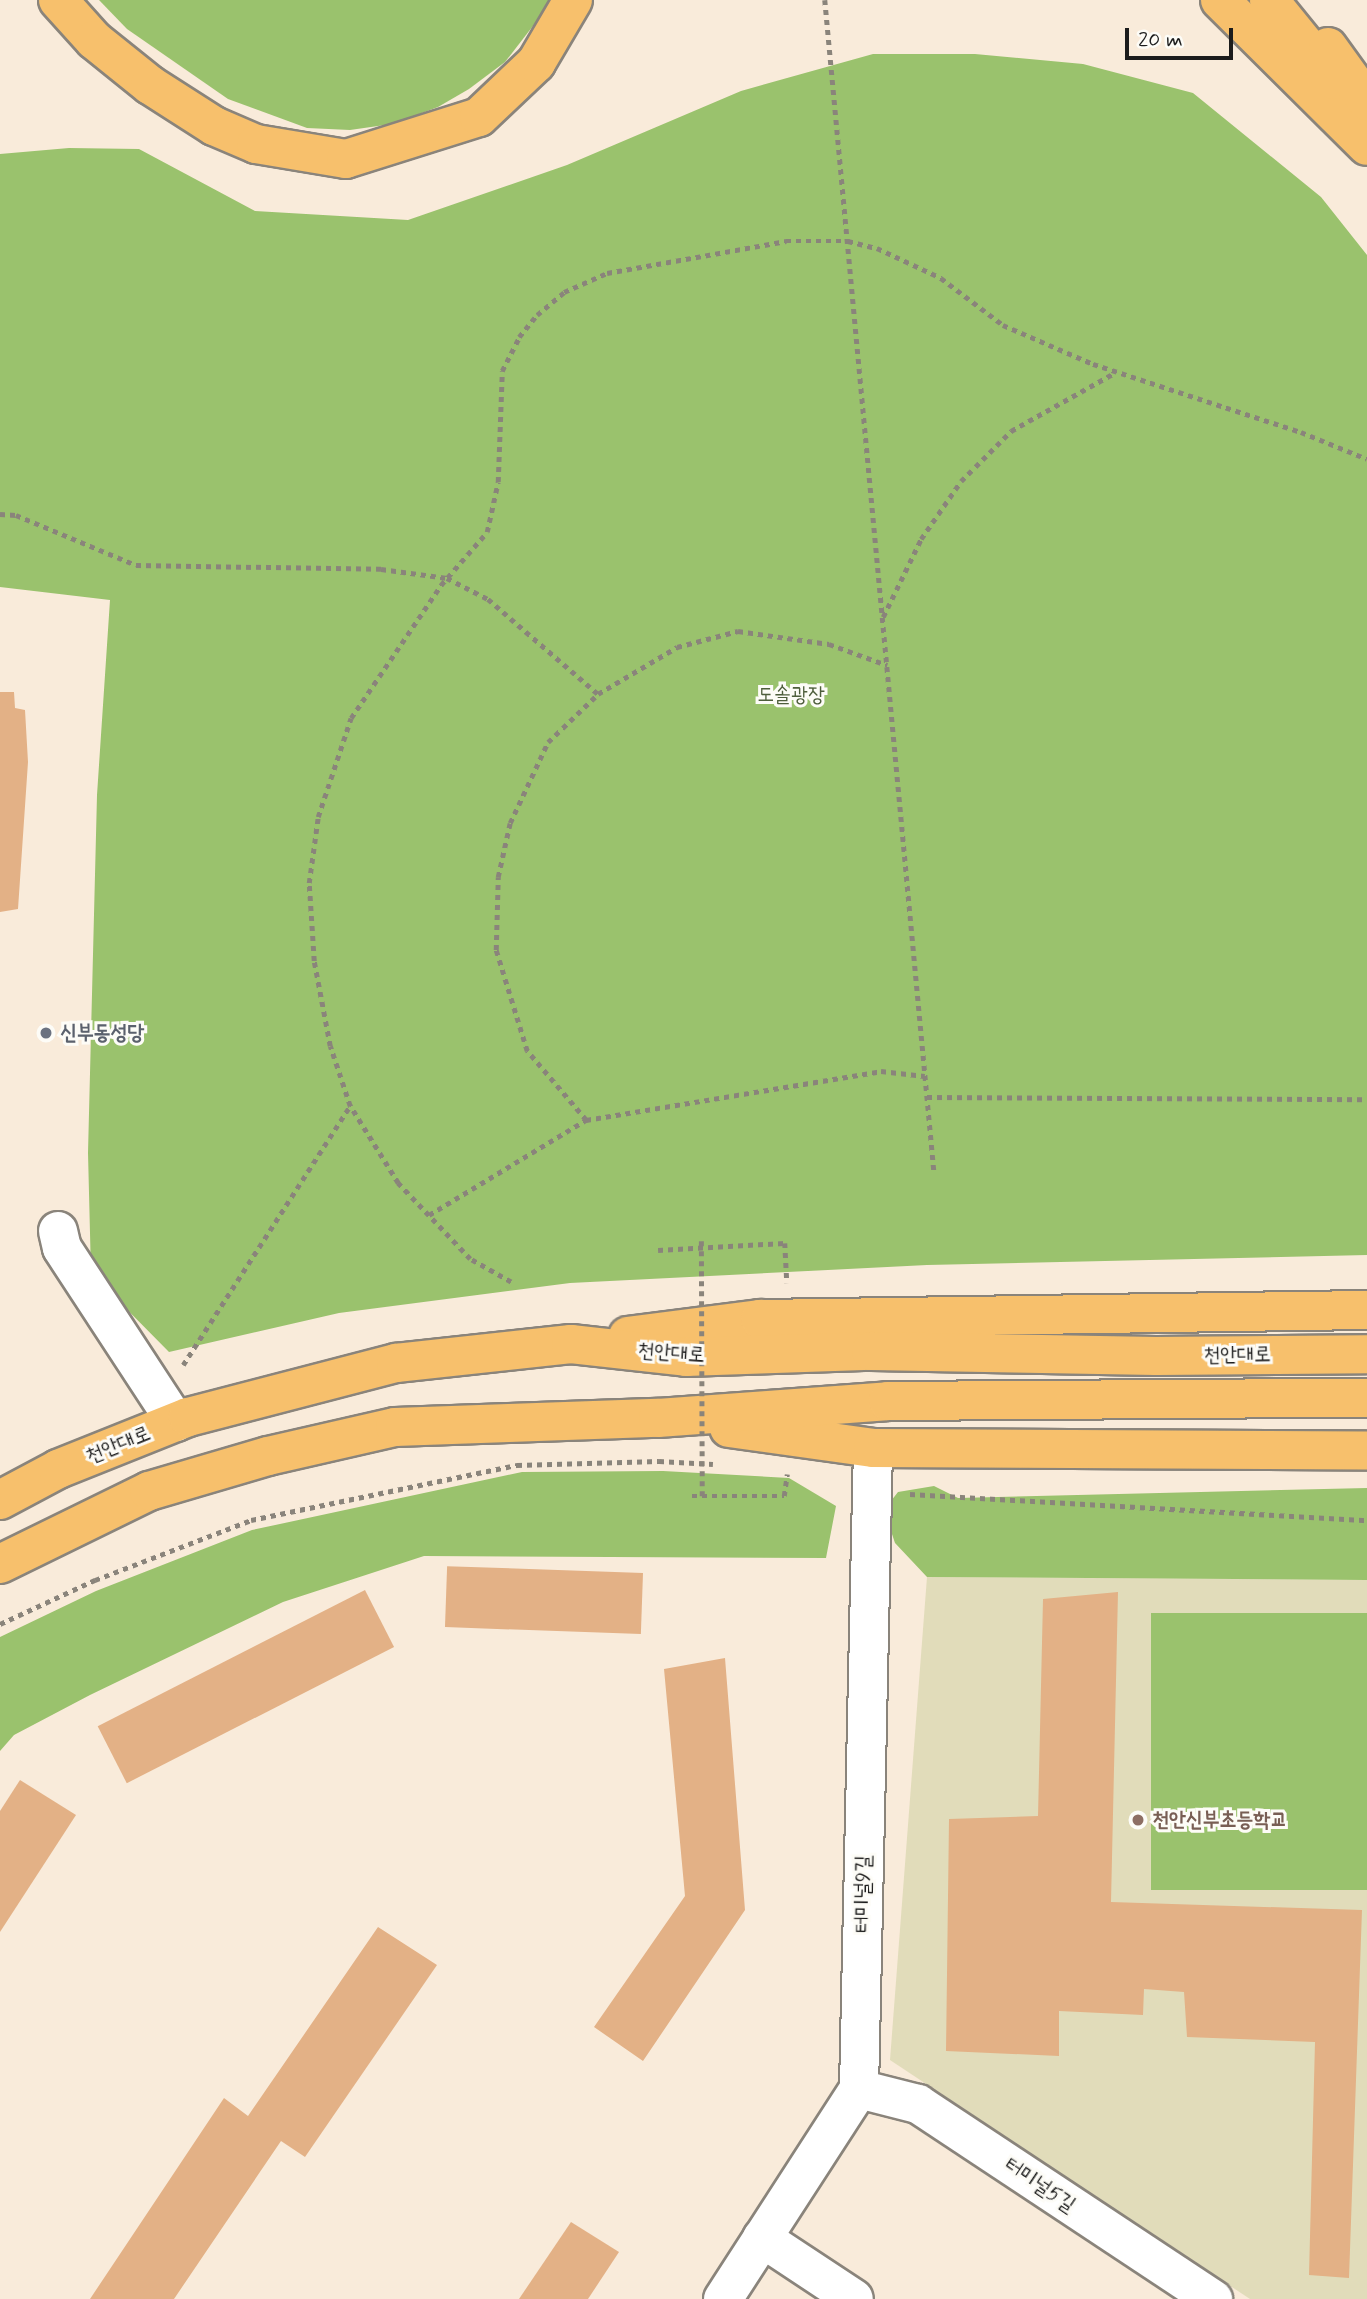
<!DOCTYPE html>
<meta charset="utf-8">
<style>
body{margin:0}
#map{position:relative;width:1367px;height:2299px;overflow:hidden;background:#f9ebda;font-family:Mynerve,"Poor Story",sans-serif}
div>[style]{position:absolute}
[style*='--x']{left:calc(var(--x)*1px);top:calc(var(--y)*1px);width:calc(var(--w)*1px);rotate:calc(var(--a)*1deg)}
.built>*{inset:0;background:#e1dcba}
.green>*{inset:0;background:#9ac26d;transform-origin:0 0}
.building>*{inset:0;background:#e3b186;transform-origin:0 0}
.path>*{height:4.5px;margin-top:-2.25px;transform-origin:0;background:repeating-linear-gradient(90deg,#8a847b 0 5px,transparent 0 10px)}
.roads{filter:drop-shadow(2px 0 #8a847b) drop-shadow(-2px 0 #8a847b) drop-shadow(0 2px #8a847b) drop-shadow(0 -2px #8a847b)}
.minor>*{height:38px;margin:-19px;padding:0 19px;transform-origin:19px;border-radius:19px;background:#fff}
.major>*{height:38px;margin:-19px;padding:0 19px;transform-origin:19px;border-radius:19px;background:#f7c06c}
.highway>*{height:38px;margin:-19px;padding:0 19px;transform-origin:19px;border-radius:19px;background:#f7c06c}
.path-bridge>*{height:4.5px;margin-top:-2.25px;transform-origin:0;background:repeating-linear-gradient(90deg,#8a847b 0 5px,transparent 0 10px)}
.dots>*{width:19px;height:19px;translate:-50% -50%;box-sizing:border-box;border:4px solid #fdfcf7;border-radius:50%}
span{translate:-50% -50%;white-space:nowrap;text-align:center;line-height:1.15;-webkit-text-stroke:6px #fdfcf7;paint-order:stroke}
.park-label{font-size:21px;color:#4e5e3c}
.worship-label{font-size:21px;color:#5b616d;font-weight:700}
.left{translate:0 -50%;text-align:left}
.street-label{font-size:21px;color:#1c1c1c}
.education-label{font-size:21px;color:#785e54;font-weight:700}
.scale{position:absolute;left:1125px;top:28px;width:108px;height:32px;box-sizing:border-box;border:4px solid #1c1c1c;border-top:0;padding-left:9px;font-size:21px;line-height:24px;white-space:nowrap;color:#1c1c1c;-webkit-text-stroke:5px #fdfcf7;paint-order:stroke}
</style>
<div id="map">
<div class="built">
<div style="clip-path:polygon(927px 1577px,1367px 1580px,1367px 2299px,1250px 2299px,890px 2060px)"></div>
</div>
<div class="green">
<div style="clip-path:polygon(99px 0,553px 0,505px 62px,469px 89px,438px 107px,392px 124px,350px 130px,307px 128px,228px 99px,127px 29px)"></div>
<div style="clip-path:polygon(873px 54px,975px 54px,1083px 64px,1193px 93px,1321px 197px,1367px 255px,1367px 1255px,927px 1265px,570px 1283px,339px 1313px,169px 1352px,91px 1273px,88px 1153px,97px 795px,110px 600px,0 587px,0 154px,69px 148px,139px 149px,255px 211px,408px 220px,567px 165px,741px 91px)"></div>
<div style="clip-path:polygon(663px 1471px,789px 1478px,836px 1506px,826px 1558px,424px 1556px,283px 1602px,90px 1695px,14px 1735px,0 1751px,0 1637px,96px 1591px,252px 1530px,522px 1472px)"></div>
<div style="clip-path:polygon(934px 1486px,958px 1498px,1367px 1488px,1367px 1580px,927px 1577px,895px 1543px,884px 1510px,898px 1492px)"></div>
<div style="left:1367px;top:1613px;width:277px;height:216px;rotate:90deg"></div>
</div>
<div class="building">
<div style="clip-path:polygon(0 692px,14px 692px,15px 708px,25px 710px,28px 762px,18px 909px,0 912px)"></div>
<div style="left:643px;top:1573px;width:61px;height:196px;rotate:92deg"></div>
<div style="left:365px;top:1590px;width:64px;height:300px;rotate:63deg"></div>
<div style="clip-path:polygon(1118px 1592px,1111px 1902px,1362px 1910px,1349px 2278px,1309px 2275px,1315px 2042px,1187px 2037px,1184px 1992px,1144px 1989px,1143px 2015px,1059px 2011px,1059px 2056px,946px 2051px,949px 1819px,1038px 1816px,1043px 1599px)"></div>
<div style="clip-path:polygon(725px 1658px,745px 1910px,643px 2061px,594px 2027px,685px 1896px,664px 1669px)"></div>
<div style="clip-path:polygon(20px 1780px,76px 1815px,0 1932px,0 1811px)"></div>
<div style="clip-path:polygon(378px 1927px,437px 1965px,305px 2157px,281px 2141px,174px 2299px,90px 2299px,224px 2098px,248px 2116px)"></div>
<div style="clip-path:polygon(571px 2222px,619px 2252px,588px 2299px,519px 2299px)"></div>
</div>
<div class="path">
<div style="--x:825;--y:0;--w:1176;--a:84.68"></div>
<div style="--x:0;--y:514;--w:16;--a:4"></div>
<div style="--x:16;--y:515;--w:130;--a:22.6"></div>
<div style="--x:136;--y:565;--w:245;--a:0.9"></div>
<div style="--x:381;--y:569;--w:67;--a:7.8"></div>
<div style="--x:447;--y:578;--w:46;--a:27.1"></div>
<div style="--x:488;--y:599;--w:145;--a:40.8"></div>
<div style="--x:883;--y:617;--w:87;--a:-64"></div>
<div style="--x:921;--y:539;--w:70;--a:-55.4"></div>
<div style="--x:961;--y:481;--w:71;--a:-45"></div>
<div style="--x:1011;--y:431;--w:120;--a:-29.3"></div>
<div style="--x:927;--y:1097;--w:440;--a:0.3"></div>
<div style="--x:586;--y:1120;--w:91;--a:-130.5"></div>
<div style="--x:527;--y:1051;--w:106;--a:-107.1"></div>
<div style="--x:496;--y:950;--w:73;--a:-88.4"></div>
<div style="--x:498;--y:877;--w:55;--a:-77.5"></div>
<div style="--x:510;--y:823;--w:89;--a:-64.9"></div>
<div style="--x:548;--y:742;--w:69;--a:-43.8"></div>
<div style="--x:598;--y:694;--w:92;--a:-30.7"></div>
<div style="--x:677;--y:647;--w:63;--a:-14.7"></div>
<div style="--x:738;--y:631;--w:92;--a:8.1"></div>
<div style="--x:829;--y:644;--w:62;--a:19.9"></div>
<div style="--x:429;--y:1215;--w:184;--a:-31.2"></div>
<div style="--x:586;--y:1120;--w:299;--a:-9.4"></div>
<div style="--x:881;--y:1071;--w:44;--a:6.5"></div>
<div style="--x:658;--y:1250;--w:127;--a:-3.2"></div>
<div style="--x:785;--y:1243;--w:40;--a:87.1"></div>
<div style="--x:511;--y:1282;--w:47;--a:-150.7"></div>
<div style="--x:470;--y:1259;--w:105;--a:-133.5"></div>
<div style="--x:398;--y:1183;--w:91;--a:-121.9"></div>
<div style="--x:350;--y:1106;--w:63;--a:-108.4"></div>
<div style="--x:330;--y:1046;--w:86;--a:-100.7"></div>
<div style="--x:314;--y:961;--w:78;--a:-93.7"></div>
<div style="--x:309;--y:883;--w:67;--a:-82.2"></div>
<div style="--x:318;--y:817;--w:104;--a:-71.6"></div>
<div style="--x:351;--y:718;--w:161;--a:-55.9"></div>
<div style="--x:441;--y:585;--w:70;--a:-49"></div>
<div style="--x:487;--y:532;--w:51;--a:-77.6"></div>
<div style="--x:498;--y:482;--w:111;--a:-87.9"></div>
<div style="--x:502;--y:371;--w:38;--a:-63"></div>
<div style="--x:519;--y:337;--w:28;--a:-51"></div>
<div style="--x:537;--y:315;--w:35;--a:-40"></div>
<div style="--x:564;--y:292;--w:47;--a:-23.8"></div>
<div style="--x:607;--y:273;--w:182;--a:-10.1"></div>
<div style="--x:786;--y:241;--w:62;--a:0"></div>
<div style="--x:848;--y:241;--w:30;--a:14"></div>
<div style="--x:877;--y:248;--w:71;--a:25.1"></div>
<div style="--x:941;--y:278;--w:78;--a:37.2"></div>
<div style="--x:1003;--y:325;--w:98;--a:23.4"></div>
<div style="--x:1093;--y:364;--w:219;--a:18.1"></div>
<div style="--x:1301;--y:432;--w:71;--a:22.2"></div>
<div style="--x:183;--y:1365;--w:308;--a:-57.2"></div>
<div style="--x:910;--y:1494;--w:458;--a:3.3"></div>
<div style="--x:702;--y:1496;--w:82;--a:0"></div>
<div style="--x:784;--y:1496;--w:22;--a:-82"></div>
<div style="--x:0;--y:1624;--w:105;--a:-24.9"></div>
<div style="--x:95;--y:1580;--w:167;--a:-21"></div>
<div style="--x:251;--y:1520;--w:272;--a:-11.7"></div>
<div style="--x:517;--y:1465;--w:142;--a:-1.6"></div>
<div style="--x:659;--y:1461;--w:54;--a:3.2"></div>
</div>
<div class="roads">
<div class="minor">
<div style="--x:58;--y:1231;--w:17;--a:77"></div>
<div style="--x:62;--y:1248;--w:208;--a:56.8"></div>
<div style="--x:859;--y:2089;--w:61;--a:14.3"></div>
<div style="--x:918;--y:2104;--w:354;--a:33.5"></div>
<div style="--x:762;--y:2238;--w:110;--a:33.5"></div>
<div style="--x:723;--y:2299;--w:250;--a:-57.1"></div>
<div style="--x:859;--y:2089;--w:641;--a:-88.75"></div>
</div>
<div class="major">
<div style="--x:628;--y:1336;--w:133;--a:-7.3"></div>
<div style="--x:760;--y:1319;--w:607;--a:-0.85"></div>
<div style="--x:729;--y:1428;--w:145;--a:7.9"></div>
<div style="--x:873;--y:1448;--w:494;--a:0.3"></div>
<div style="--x:0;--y:1500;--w:66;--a:-28.1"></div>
<div style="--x:58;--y:1469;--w:140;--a:-21.8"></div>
<div style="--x:188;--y:1417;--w:215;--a:-14.6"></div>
<div style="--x:396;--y:1363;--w:176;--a:-6.2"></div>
<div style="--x:571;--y:1344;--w:116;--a:6.4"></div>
<div style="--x:686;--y:1357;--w:185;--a:-1.9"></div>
<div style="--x:871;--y:1351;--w:285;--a:1"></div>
<div style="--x:1156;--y:1356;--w:211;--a:-0.5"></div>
<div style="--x:0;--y:1564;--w:166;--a:-26.1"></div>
<div style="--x:149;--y:1491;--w:124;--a:-16.4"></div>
<div style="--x:268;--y:1456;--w:130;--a:-12.9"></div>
<div style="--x:395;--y:1427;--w:263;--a:-2"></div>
<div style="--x:658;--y:1418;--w:231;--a:-4.2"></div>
<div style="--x:888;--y:1401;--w:479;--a:-0.4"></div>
</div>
<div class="highway">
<div style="--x:58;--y:0;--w:54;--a:48"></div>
<div style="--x:94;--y:40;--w:72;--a:38.8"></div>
<div style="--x:150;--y:85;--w:76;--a:32.6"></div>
<div style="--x:214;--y:126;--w:46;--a:23.2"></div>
<div style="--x:256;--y:144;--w:91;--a:9.5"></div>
<div style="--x:346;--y:159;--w:139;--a:-17.5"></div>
<div style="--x:479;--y:117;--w:79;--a:-43.5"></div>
<div style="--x:536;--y:63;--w:73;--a:-59.6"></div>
<div style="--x:1220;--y:0;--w:207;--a:44.8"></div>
<div style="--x:1269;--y:0;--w:103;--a:50.9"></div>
<div style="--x:1328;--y:47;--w:67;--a:54.2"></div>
</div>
</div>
<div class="path-bridge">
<div style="--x:692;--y:1496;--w:10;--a:0"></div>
<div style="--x:702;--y:1496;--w:259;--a:-90.2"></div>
</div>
<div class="dots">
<div style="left:46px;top:1033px;background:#6b7280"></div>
<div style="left:1138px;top:1820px;background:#8d6e63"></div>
</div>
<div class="park-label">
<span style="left:791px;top:695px">도솔광장</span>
</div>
<div class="worship-label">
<span class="left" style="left:60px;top:1033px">신부동성당</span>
</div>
<div class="street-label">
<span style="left:671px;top:1353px;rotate:4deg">천안대로</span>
<span style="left:1237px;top:1355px;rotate:-1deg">천안대로</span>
<span style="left:118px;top:1445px;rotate:-22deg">천안대로</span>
<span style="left:863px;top:1894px;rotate:-89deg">터미널9길</span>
<span style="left:1040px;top:2185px;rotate:34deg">터미널5길</span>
</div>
<div class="education-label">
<span class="left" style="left:1152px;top:1820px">천안신부초등학교</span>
</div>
<div class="scale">20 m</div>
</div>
